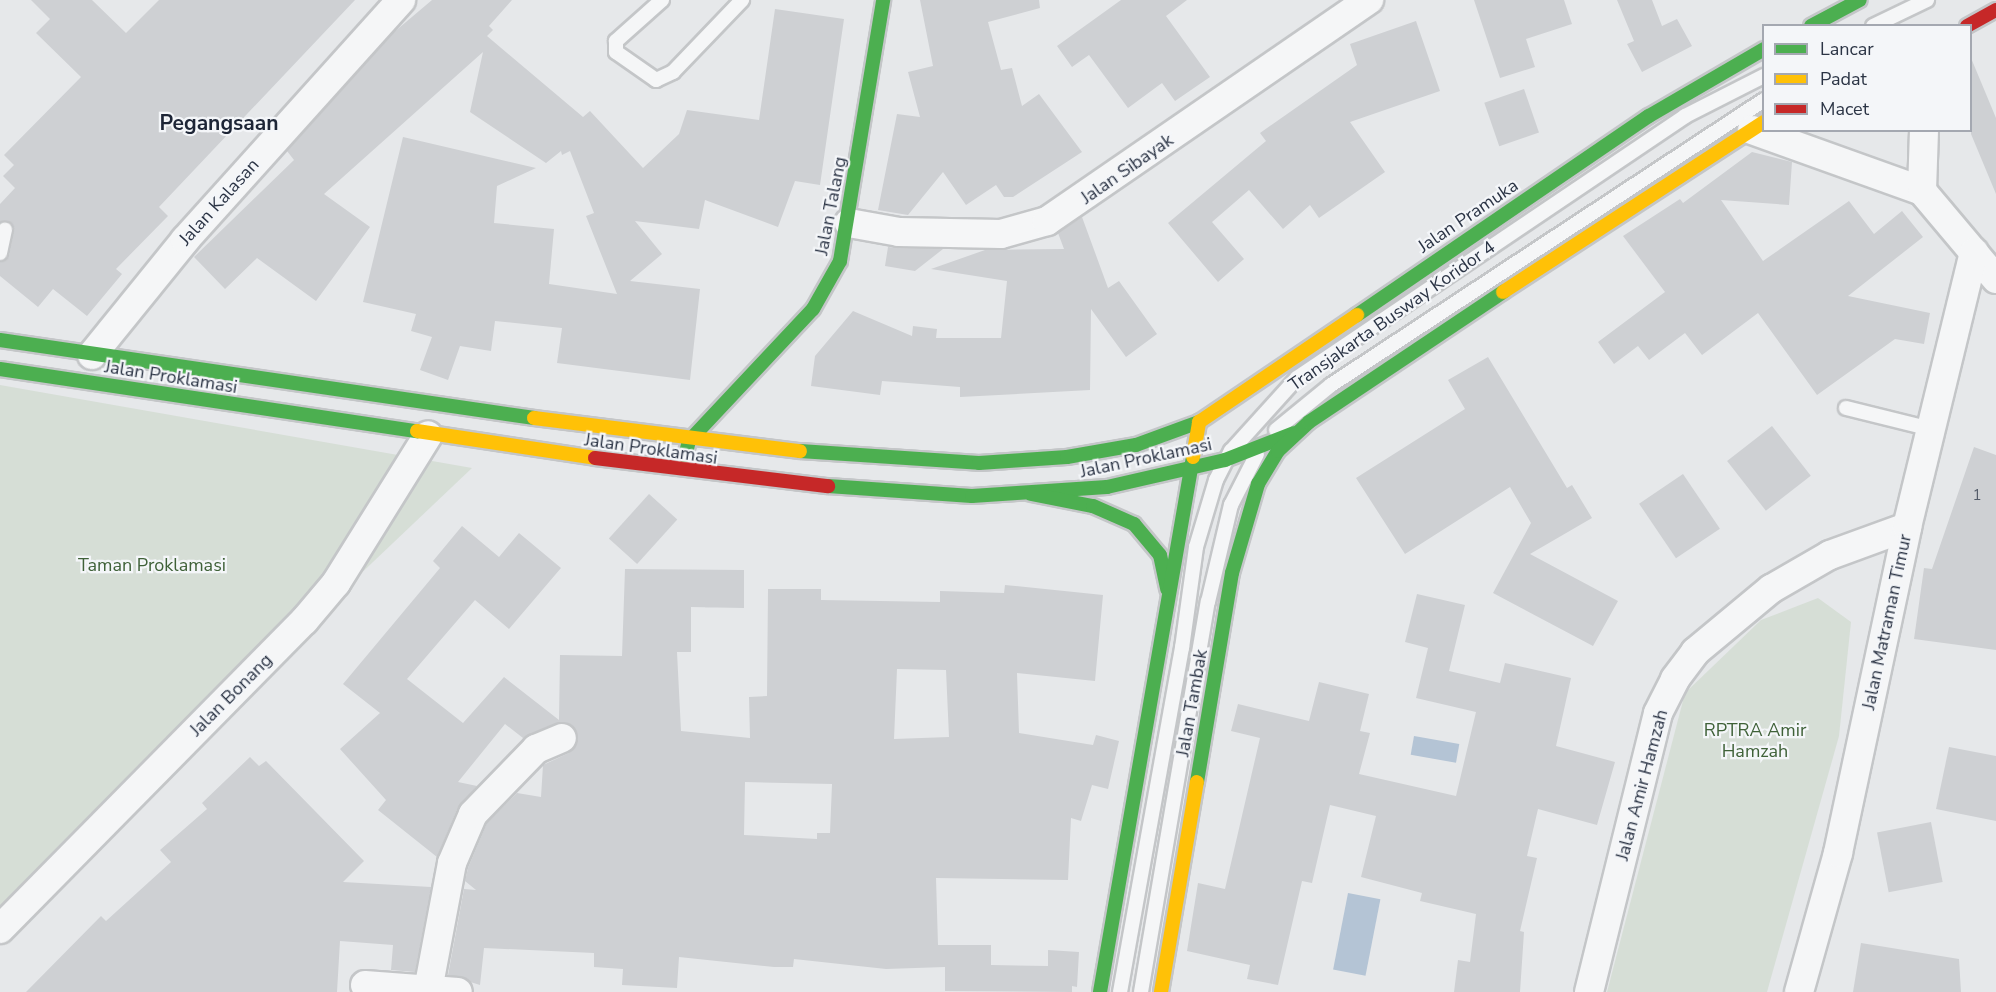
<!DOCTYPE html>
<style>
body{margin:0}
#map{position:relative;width:1996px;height:992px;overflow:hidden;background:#e6e8ea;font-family:"Nunito Sans",sans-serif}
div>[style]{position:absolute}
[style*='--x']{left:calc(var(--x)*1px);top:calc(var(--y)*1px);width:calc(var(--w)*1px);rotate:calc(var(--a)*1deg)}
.green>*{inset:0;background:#d6ded6}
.water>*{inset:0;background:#b4c4d5;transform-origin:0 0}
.building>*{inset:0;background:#ced0d3;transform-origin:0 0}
.roads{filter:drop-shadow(2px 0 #c4c6c8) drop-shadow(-2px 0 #c4c6c8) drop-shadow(0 2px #c4c6c8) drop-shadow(0 -2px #c4c6c8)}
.lane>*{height:14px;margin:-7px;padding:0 7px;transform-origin:7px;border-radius:7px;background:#f5f6f7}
.street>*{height:28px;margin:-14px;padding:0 14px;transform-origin:14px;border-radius:14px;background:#f5f6f7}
.fast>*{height:14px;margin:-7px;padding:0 7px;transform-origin:7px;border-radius:7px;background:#4caf50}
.slow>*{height:14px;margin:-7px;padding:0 7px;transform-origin:7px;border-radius:7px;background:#ffc107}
.jam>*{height:14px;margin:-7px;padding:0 7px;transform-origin:7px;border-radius:7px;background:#c62828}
span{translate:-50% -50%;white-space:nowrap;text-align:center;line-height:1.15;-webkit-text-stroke:4.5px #f4f6f9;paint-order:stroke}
.number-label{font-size:15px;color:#545c69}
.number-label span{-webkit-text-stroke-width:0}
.street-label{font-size:18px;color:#2b3445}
.park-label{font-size:18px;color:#3f6138}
.quarter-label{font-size:21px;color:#1d2536;font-weight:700}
.legend{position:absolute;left:1762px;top:24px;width:210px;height:108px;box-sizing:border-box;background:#f4f6f9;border:2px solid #a4a8b1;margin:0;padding:8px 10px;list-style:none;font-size:18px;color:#2b3445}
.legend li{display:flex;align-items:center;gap:12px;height:30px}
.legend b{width:30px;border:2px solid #a4a8b1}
</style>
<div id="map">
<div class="green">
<div style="clip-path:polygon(0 385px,472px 468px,0 916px)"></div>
<div style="clip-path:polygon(1818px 598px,1851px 622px,1839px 736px,1767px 992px,1607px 992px,1685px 693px,1761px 620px)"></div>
</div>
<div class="water">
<div style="left:1414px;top:736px;width:46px;height:19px;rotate:10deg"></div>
<div style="left:1348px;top:893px;width:33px;height:78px;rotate:11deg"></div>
</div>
<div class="building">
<div style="clip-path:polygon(31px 0,92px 0,126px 33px,159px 0,355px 0,159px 207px,168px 216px,116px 269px,122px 274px,87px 316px,53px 289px,38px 307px,0 276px,0 262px,9px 255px,14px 231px,11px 223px,0 223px,0 204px,15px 188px,3px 176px,14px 165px,4px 155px,81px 77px,36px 33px,50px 19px)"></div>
<div style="clip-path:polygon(432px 0,512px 0,489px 26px,493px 30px,487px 36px,583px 117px,590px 111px,643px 168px,679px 134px,687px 110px,759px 120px,775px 9px,844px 19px,820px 185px,795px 181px,778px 227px,705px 200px,699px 229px,635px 221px,662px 254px,630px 281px,700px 289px,690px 380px,557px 363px,562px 328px,495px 321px,491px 351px,460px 346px,448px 380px,420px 370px,432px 337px,411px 331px,416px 314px,363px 302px,403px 137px,536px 168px,497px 186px,494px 223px,554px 229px,549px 284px,617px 294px,586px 216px,594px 213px,570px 151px,562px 155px,561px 151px,546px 163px,470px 112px,483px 52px,324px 194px,370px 227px,316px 301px,257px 258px,225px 289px,194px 257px,294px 160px,287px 151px,393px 33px)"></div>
<div style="clip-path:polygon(920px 0,1039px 0,1040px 8px,988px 22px,1001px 70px,1012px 68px,1022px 106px,1039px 94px,1082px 152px,1013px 197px,1004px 197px,996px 185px,966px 205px,943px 172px,908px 215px,878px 210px,897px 114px,920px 117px,908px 72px,933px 66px)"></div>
<div style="clip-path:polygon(1121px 0,1187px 0,1166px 16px,1210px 77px,1175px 101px,1162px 83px,1128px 108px,1089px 55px,1072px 67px,1057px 46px)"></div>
<div style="clip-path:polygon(1474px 0,1564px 0,1572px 24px,1526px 39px,1535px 67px,1500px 78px)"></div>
<div style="clip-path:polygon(1617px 0,1652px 0,1662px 26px,1677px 19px,1692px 46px,1642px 72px,1627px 44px,1634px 41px)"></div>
<div style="clip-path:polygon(1416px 21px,1440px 91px,1350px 122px,1385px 172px,1319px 218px,1310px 205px,1283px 229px,1249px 190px,1212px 222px,1244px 259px,1218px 282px,1168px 223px,1266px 141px,1260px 133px,1357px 65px,1350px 44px)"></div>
<div style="clip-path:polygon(1971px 58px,1996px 118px,1996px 194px,1971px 134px)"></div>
<div style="left:1524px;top:89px;width:46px;height:42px;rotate:71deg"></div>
<div style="clip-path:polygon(1752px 152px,1792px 162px,1789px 205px,1721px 200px,1763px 261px,1849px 201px,1874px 234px,1902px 211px,1923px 237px,1848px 296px,1930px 313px,1924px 344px,1895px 339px,1817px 395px,1758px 313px,1702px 355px,1685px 333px,1649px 360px,1638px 346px,1614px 364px,1598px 342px,1665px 292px,1623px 236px,1680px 199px,1683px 203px)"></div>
<div style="clip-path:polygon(1082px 217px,1108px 288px,1119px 281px,1157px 334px,1126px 357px,1091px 309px,1090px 390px,960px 397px,960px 387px,882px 381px,880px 395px,811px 386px,815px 356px,853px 311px,912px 336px,913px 326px,937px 329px,936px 338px,1001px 338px,1007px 281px,931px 269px,985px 250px,1064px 249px,1058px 233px)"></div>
<div style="clip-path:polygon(888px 247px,898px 248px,943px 249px,915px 271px,885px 266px)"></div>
<div style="clip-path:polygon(1488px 357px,1567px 488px,1572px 485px,1592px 518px,1530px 554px,1618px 601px,1593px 646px,1493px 593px,1531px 523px,1510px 487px,1405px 554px,1356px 478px,1465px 409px,1448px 380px)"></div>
<div style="left:1772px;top:426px;width:63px;height:57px;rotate:52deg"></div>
<div style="clip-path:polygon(1974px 447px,1996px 455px,1996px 650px,1914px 639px,1924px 568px,1932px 569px)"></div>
<div style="left:1683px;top:474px;width:66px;height:53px;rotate:56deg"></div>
<div style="left:649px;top:494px;width:38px;height:60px;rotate:42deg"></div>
<div style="clip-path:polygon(evenodd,462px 526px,499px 557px,519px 533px,561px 568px,509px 629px,475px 600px,407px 679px,463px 723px,504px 677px,559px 720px,560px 655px,622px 656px,625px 569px,744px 570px,744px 608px,691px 607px,691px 652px,677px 652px,681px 731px,750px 738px,749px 697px,767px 696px,768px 589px,821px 589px,821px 600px,940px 602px,940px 591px,1004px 593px,1005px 585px,1103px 595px,1095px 681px,1017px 673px,1019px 733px,1093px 745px,1096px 735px,1119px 741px,1108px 789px,1092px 785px,1081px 821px,1071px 818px,1068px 880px,936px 878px,938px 945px,991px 945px,991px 965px,1048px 966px,1048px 950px,1079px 952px,1077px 987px,1072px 986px,1072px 992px,945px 991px,945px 967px,886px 969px,794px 959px,793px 967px,774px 967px,679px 957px,677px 988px,622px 985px,623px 969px,594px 967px,594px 953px,484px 948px,480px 985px,448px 975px,464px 889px,476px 890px,465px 881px,468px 868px,487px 823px,517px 793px,541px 797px,543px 765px,569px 753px,578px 739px,572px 725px,565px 722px,523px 738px,505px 724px,458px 782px,477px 786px,458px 807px,437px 857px,378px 810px,386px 800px,340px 749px,380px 713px,343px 684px,440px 568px,433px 561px,462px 526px,897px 669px,946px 670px,949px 737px,894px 739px,897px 669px,462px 526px,745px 782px,832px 784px,830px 833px,817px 833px,817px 839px,744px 835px,745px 782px)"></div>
<div style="clip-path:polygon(1417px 594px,1465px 605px,1449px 671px,1500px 683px,1505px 663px,1571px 678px,1556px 746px,1615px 762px,1597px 825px,1538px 809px,1527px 856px,1537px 858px,1520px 931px,1524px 932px,1520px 992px,1454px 992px,1458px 960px,1470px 962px,1476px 914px,1420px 901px,1422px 893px,1361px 877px,1376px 816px,1330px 805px,1312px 883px,1302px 881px,1278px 985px,1247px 979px,1250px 965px,1187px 951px,1198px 883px,1225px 889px,1260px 738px,1231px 731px,1238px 704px,1309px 721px,1319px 682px,1369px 694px,1360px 731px,1370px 733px,1359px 774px,1456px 796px,1476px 712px,1416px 698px,1428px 648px,1405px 642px)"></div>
<div style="clip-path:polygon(1949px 747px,1996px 756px,1996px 821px,1936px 809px)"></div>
<div style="clip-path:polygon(250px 757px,259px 766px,266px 761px,364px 861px,343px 882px,431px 887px,415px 972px,391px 970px,393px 945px,340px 941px,337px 992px,26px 992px,101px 916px,106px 921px,171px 862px,160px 850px,207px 809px,202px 803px)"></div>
<div style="left:1931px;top:822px;width:61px;height:55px;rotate:79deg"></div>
<div style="clip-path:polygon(1861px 943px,1959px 959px,1961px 992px,1853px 992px)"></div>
</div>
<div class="roads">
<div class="lane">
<div style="--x:662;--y:0;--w:62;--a:138.3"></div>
<div style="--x:616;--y:41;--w:11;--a:90"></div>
<div style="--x:616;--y:52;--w:49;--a:35"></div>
<div style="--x:656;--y:80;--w:19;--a:-25"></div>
<div style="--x:673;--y:72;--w:100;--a:-46.2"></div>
<div style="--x:1873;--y:26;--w:60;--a:-25.7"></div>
<div style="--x:0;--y:253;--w:24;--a:-78"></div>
<div style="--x:1846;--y:408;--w:88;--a:13.9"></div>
<div style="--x:1276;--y:430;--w:71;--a:-39.3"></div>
<div style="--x:1331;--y:385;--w:518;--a:-33.35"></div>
<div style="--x:1120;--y:992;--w:350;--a:-79.8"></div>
<div style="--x:1182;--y:648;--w:102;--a:-82.1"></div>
<div style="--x:1196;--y:547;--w:70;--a:-73.4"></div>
<div style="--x:1216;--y:480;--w:33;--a:-63"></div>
<div style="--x:1231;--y:451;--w:98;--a:-47.9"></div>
<div style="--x:1297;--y:378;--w:468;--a:-34"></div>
<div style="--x:1685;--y:116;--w:89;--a:-26.9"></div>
<div style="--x:1141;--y:992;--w:396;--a:-80.3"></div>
<div style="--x:1208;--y:602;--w:100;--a:-76.7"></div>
<div style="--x:1231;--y:505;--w:57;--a:-63"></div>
</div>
<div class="street">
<div style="--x:1752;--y:130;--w:181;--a:19.7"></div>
<div style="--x:1922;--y:191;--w:115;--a:49.9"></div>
<div style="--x:1922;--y:191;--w:61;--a:-88.1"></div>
<div style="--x:849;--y:223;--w:51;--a:10.2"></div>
<div style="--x:899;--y:232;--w:102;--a:1.1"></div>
<div style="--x:1001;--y:234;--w:48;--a:-15.8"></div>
<div style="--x:1047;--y:221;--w:391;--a:-34.5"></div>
<div style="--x:92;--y:355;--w:148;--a:-51"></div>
<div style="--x:185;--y:240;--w:323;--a:-48"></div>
<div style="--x:0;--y:929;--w:433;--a:-45.4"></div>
<div style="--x:304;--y:621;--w:50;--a:-49.9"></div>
<div style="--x:336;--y:583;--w:174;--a:-58.1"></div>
<div style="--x:365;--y:985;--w:93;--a:4.3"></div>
<div style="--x:428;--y:990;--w:129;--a:-79.3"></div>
<div style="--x:452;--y:863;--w:53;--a:-66.8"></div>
<div style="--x:473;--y:814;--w:91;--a:-45.9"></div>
<div style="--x:536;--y:749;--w:28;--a:-23"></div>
<div style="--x:1589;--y:992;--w:287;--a:-76.1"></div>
<div style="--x:1658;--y:713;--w:38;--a:-63"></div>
<div style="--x:1675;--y:679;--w:34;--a:-53"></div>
<div style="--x:1695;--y:652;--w:99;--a:-39.7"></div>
<div style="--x:1771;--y:589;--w:68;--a:-30"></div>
<div style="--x:1830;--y:555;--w:82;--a:-20"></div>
<div style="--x:1799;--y:992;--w:144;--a:-74.3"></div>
<div style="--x:1838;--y:853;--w:333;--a:-78"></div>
<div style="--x:1907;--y:527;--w:283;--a:-76.3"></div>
</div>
<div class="fast">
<div style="--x:1811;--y:26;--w:55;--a:-28"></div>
<div style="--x:1357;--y:315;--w:353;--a:-34.3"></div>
<div style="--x:1649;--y:116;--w:133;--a:-30.2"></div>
<div style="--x:0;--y:340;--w:540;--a:8.31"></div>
<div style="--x:0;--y:369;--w:422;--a:8.5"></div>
<div style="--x:800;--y:451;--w:179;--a:3.8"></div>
<div style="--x:979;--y:463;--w:88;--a:-3.9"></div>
<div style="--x:1067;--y:457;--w:70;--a:-9.9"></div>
<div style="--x:1136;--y:445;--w:67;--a:-20.1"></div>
<div style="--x:685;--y:456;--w:16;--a:-75"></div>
<div style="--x:689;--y:441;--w:181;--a:-46.8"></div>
<div style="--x:813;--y:309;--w:55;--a:-60.6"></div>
<div style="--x:840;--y:261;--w:265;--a:-80.6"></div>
<div style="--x:828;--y:486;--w:144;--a:4"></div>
<div style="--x:972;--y:496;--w:135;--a:-3.8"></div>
<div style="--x:1107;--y:487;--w:121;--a:-12.9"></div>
<div style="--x:1225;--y:460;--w:74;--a:-21.4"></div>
<div style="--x:1031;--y:494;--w:63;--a:11"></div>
<div style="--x:1093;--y:506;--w:45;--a:23.7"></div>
<div style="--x:1134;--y:524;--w:40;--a:50"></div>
<div style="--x:1160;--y:555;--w:35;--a:78"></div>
<div style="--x:1197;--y:782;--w:212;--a:-80.5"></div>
<div style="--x:1232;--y:573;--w:93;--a:-73.7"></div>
<div style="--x:1258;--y:484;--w:39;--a:-59"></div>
<div style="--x:1278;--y:451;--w:42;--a:-43.1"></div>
<div style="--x:1309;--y:422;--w:234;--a:-33.8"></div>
<div style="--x:1100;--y:992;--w:543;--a:-80.14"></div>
</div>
<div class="slow">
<div style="--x:1503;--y:292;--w:311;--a:-33.1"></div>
<div style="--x:534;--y:418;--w:268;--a:7.1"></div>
<div style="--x:417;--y:431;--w:180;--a:8.6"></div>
<div style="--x:1193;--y:457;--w:36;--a:-80"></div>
<div style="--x:1199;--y:422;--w:191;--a:-34.1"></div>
<div style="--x:1161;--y:992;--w:213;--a:-80.3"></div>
</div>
<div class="jam">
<div style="--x:1967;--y:26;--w:33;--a:-29"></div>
<div style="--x:595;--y:458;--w:235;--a:6.9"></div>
</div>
</div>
<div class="number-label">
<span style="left:1977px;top:496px">1</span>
</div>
<div class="street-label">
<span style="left:1127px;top:169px;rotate:-35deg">Jalan Sibayak</span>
<span style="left:219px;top:202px;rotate:-48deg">Jalan Kalasan</span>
<span style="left:831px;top:206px;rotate:-79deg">Jalan Talang</span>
<span style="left:1468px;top:216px;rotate:-34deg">Jalan Pramuka</span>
<span style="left:1392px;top:316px;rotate:-35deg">Transjakarta Busway Koridor 4</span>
<span style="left:171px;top:377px;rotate:9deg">Jalan Proklamasi</span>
<span style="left:651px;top:449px;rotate:8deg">Jalan Proklamasi</span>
<span style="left:1146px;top:458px;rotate:-12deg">Jalan Proklamasi</span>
<span style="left:1887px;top:622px;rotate:-78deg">Jalan Matraman Timur</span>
<span style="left:231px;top:695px;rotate:-45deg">Jalan Bonang</span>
<span style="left:1192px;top:703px;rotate:-80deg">Jalan Tambak</span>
<span style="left:1642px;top:785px;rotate:-75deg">Jalan Amir Hamzah</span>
</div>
<div class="park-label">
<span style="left:152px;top:565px">Taman Proklamasi</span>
<span style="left:1755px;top:741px">RPTRA Amir<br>Hamzah</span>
</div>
<div class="quarter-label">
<span style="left:219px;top:123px">Pegangsaan</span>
</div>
<ul class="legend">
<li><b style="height:8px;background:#4caf50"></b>Lancar</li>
<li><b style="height:8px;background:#ffc107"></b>Padat</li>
<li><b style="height:8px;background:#c62828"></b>Macet</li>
</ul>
</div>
